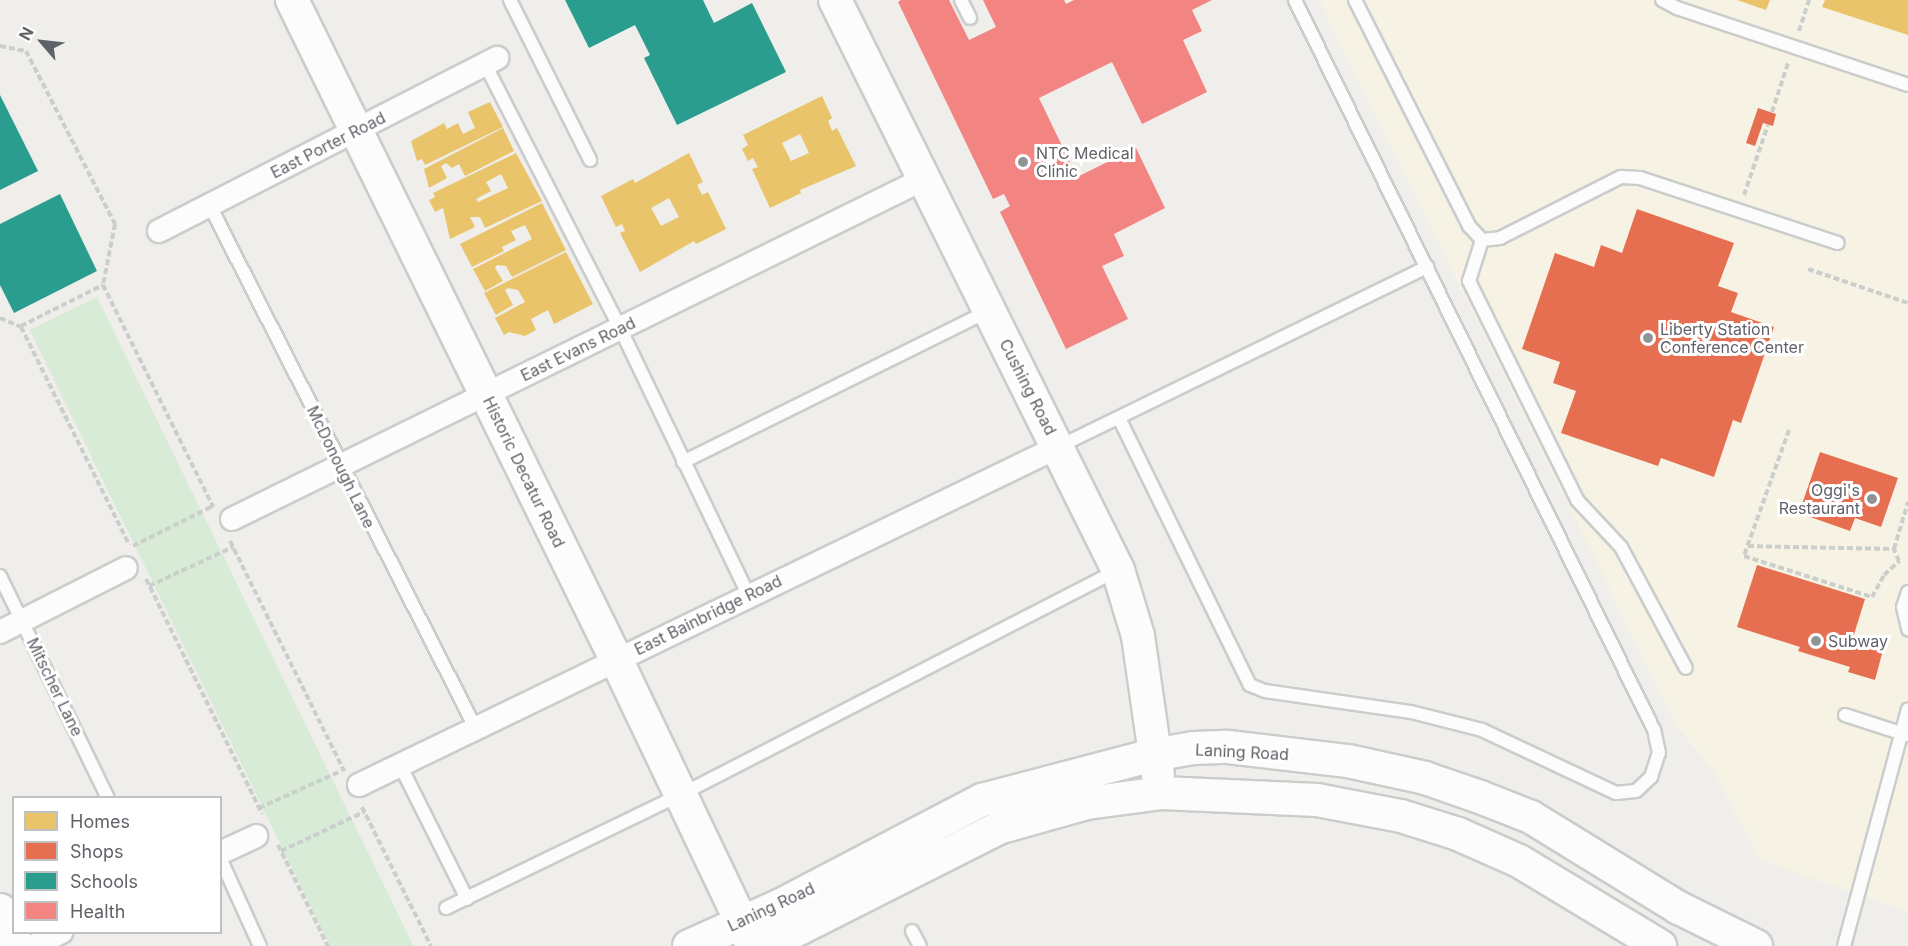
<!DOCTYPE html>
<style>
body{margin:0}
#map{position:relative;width:1908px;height:946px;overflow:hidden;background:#efeeea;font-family:Inter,sans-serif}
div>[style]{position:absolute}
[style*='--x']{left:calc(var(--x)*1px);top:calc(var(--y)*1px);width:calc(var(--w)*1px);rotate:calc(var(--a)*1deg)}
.commercial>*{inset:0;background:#f7f3e4}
.green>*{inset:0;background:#d8ebd6;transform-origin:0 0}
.homes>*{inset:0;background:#e9c46a}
.shops>*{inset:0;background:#e76f51}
.schools>*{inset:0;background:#2a9d8f}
.health>*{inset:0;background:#f28482}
.path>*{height:4px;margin-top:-2px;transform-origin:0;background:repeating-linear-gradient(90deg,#cacfcc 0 6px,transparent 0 9px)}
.roads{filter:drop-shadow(2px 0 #cbcccc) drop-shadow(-2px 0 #cbcccc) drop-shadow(0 2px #cbcccc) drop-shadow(0 -2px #cbcccc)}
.lane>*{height:12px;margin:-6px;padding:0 6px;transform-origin:6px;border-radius:6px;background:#fdfcfc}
.street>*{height:22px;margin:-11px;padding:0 11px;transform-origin:11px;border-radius:11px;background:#fdfcfc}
.secondary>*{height:32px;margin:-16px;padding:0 16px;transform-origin:16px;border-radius:16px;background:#fdfcfc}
.dots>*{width:16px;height:16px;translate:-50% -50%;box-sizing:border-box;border:3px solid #fff;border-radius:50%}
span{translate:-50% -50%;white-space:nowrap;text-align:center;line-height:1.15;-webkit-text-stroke:6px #fff;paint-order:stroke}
.street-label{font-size:16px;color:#5f6368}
.poi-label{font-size:16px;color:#5f6368}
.left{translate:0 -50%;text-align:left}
.right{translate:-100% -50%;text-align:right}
.legend{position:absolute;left:12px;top:796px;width:210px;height:138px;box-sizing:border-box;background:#fff;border:2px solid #bfc1c3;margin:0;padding:8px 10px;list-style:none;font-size:18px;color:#5f6368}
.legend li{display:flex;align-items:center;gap:12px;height:30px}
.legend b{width:30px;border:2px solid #bfc1c3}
.north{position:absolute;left:12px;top:12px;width:60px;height:60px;-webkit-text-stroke:4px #fff;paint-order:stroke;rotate:298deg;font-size:16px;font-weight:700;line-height:24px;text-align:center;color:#5f6368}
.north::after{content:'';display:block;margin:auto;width:21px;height:27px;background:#5f6368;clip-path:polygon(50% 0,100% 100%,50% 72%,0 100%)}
</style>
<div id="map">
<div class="commercial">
<div style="clip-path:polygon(1319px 0,1908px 0,1908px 912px,1760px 860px,1713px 770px,1677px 726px)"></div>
</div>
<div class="green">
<div style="left:97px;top:297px;width:725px;height:75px;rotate:64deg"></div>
</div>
<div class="homes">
<div style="clip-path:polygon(1737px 0,1770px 0,1766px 10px)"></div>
<div style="clip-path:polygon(1825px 0,1908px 0,1908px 35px,1822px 7px)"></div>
<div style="clip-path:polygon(evenodd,822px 96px,832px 118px,828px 121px,832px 131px,837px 128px,856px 166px,800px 190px,801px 193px,770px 208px,752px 169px,758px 167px,753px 158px,748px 161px,742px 149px,748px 145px,743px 135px,822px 96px,800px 134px,809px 153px,791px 161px,782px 143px,800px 134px)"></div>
<div style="clip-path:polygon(490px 102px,503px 127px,425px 165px,422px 159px,417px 161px,411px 141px,444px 123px,447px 129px,458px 123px,463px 134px,475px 128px,468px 112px)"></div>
<div style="clip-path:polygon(503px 128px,514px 151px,465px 176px,459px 164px,452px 168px,446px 163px,441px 166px,447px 178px,429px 188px,424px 169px)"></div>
<div style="clip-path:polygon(evenodd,516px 153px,542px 201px,485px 228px,480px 217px,470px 217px,475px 227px,450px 239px,443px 208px,435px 212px,429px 200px,435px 197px,433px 193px,516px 153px,501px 174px,508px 188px,478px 202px,476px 199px,491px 191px,486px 182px,501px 174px)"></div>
<div style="clip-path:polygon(evenodd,689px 153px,703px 182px,697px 185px,702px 195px,708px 192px,726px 229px,696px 244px,694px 241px,640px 272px,620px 233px,625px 231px,622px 224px,616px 227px,601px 196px,633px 179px,635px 183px,689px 153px,669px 198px,679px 217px,661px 226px,651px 208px,669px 198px)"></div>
<div style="clip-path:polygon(542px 203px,566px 250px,512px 277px,506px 266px,497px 265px,495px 268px,503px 281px,485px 291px,473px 269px,532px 239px,525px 225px,511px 231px,516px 240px,502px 247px,504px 251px,472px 267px,460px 244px)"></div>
<div style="clip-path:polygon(566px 252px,593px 304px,554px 324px,548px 310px,531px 319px,536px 330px,525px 336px,509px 332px,504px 335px,495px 318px,525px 302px,518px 290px,508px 288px,505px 290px,513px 305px,496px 315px,484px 293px)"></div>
</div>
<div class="shops">
<div style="clip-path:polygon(1758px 108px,1776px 114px,1773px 126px,1763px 123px,1755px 146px,1746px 143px)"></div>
<div style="clip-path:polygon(1637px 209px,1734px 243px,1718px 286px,1738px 293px,1731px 312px,1774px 327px,1741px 423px,1733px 420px,1714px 477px,1661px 458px,1658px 466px,1561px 433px,1576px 391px,1553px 383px,1560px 362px,1522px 349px,1555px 253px,1594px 267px,1601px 245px,1622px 253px)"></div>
<div style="clip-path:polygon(1820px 452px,1898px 478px,1881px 527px,1855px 518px,1850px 531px,1799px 513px)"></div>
<div style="clip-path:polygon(1757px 565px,1865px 599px,1852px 641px,1883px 650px,1875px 680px,1848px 672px,1850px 667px,1798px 651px,1800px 647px,1737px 627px)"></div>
</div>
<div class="schools">
<div style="clip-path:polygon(565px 0,703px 0,714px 23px,752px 3px,786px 72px,677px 125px,644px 58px,650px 55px,635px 25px,589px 48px)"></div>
<div style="clip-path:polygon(0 95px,38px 171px,0 190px)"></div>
<div style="clip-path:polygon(60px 194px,97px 271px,14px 313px,0 285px,0 224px)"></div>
</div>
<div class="health">
<div style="clip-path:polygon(901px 0,949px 0,969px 40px,996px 27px,983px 0,1064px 0,1066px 4px,1074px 0,1212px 0,1192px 10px,1202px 31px,1183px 40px,1207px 92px,1142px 124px,1112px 62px,1039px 98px,1077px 177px,1136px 148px,1165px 208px,1114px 234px,1124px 256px,1102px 266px,1128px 319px,1066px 349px,1000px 212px,1010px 206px,1004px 194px,993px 199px,898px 2px)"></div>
</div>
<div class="path">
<div style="--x:1799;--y:31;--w:33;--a:-72"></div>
<div style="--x:0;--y:46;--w:26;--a:11"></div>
<div style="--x:26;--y:51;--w:195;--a:62.8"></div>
<div style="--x:115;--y:224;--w:62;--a:101.1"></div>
<div style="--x:103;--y:285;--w:248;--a:63.6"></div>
<div style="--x:1772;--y:112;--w:52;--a:-71.9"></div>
<div style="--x:1744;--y:195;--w:74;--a:-71.1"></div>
<div style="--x:1808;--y:269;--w:106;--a:18.8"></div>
<div style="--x:0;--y:318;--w:23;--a:23"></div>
<div style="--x:21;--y:327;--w:243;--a:63.6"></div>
<div style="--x:21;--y:326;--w:92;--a:-26.6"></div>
<div style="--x:1789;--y:430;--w:134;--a:109.7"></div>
<div style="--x:1744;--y:556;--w:134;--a:17.8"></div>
<div style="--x:1872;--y:597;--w:25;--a:-61"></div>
<div style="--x:1884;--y:575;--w:21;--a:-43"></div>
<div style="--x:1899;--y:561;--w:13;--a:-113"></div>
<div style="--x:1894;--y:549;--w:49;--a:-73.4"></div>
<div style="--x:230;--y:541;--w:257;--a:63.6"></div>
<div style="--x:133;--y:546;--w:89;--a:-26.6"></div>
<div style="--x:1748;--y:546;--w:146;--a:1.2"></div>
<div style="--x:146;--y:579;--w:262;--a:63.7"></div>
<div style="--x:149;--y:586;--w:93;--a:-24.9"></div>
<div style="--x:362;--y:807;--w:155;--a:63.6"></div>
<div style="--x:259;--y:808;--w:90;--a:-24.3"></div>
<div style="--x:278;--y:845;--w:113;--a:63.7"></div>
<div style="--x:281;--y:851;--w:92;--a:-25.2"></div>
</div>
<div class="roads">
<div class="lane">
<div style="--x:510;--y:0;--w:179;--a:63.4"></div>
<div style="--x:961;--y:0;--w:20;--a:63"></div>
<div style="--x:1355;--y:0;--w:253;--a:63.2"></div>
<div style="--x:1469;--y:226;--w:19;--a:47"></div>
<div style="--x:1482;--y:240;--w:18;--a:-6"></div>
<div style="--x:1500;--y:238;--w:136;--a:-26.8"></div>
<div style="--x:1621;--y:177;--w:19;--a:3"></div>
<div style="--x:1640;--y:178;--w:208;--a:18.2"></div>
<div style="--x:1662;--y:0;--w:17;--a:28"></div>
<div style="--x:1677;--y:8;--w:243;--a:18.4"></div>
<div style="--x:485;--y:64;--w:297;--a:62.9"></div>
<div style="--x:620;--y:328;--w:297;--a:64.3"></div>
<div style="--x:210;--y:206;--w:585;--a:63.04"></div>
<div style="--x:1482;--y:240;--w:43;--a:107.6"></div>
<div style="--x:1469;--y:281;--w:244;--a:63.7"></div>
<div style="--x:1577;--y:500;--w:64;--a:46.9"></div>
<div style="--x:1621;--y:547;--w:137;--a:61.8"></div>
<div style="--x:1119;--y:418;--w:297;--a:63.9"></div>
<div style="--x:1250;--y:685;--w:16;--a:22"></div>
<div style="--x:1265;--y:691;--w:148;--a:8.2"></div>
<div style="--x:1411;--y:712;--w:73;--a:14.2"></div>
<div style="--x:1482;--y:730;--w:148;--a:25.2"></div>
<div style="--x:1616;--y:793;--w:20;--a:-6"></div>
<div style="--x:1636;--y:791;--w:21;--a:-43"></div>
<div style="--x:1651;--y:777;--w:25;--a:-72"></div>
<div style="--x:1659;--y:753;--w:24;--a:-102"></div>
<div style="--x:1654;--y:730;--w:813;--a:-116.19"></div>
<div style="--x:1058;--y:447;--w:411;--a:-26"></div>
<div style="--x:683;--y:462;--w:340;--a:-26.3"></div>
<div style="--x:0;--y:576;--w:247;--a:64.1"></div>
<div style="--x:1908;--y:592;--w:16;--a:108"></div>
<div style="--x:1903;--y:607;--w:23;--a:77"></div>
<div style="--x:1845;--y:715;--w:65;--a:17.9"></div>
<div style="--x:399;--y:763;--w:152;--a:63.4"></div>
<div style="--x:220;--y:858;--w:97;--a:65.6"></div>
<div style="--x:446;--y:908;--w:262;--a:-25.8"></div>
<div style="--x:682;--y:794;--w:490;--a:-27.2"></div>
<div style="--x:912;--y:931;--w:17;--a:62"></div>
<div style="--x:1844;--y:946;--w:245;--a:-74.9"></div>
</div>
<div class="street">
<div style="--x:159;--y:231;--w:380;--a:-27.1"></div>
<div style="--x:232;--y:519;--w:771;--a:-26.17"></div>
<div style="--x:0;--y:632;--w:141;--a:-26.9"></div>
<div style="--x:359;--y:785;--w:776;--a:-25.81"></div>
<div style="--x:220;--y:853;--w:40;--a:-25"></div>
<div style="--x:34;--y:946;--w:31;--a:-27"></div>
</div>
<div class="secondary">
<div style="--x:292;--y:0;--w:734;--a:63.82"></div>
<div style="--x:616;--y:659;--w:318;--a:64.5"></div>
<div style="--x:835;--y:0;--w:636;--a:63.6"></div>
<div style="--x:1118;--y:570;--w:69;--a:73.1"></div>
<div style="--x:1138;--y:636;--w:140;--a:81.8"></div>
<div style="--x:0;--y:910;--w:40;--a:63.4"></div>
<div style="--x:689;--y:946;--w:101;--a:-24"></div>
<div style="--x:781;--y:905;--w:227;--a:-27.6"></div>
<div style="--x:982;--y:800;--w:177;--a:-14.7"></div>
<div style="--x:1153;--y:755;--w:41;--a:-9.9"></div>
<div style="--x:1193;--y:748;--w:35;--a:-2"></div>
<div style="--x:1228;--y:747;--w:121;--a:6.7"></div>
<div style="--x:1348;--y:761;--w:79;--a:12.4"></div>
<div style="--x:1425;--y:778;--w:58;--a:19.1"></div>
<div style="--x:1480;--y:797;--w:55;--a:21.4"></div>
<div style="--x:1531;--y:817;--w:174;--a:31.6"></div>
<div style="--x:1679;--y:908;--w:86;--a:26.3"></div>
<div style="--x:765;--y:946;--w:264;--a:-26.8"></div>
<div style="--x:1001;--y:827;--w:89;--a:-15.6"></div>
<div style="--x:1087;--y:803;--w:76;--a:-7.6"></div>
<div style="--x:1162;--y:793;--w:155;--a:2.6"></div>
<div style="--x:1317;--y:800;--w:86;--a:10.8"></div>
<div style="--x:1401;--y:816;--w:60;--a:17.5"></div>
<div style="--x:1458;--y:834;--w:67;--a:23.9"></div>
<div style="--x:1519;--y:861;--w:165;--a:31.1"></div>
</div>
</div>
<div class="dots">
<div style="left:1023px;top:162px;background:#919496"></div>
<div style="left:1648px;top:338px;background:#919496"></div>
<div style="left:1872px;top:499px;background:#919496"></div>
<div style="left:1816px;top:641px;background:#919496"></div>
</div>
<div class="street-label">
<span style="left:328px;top:145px;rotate:-27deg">East Porter Road</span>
<span style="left:578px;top:349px;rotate:-26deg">East Evans Road</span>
<span style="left:1028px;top:387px;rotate:63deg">Cushing Road</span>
<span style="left:341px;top:467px;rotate:64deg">McDonough Lane</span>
<span style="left:524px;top:472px;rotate:64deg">Historic Decatur Road</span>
<span style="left:708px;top:615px;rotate:-26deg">East Bainbridge Road</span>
<span style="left:55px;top:687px;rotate:64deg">Mitscher Lane</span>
<span style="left:1242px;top:752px;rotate:3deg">Laning Road</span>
<span style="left:771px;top:907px;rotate:-25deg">Laning Road</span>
</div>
<div class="poi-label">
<span class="left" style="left:1036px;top:162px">NTC Medical<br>Clinic</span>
<span class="left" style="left:1660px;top:338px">Liberty Station<br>Conference Center</span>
<span class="right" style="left:1860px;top:499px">Oggi's<br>Restaurant</span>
<span class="left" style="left:1828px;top:641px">Subway</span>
</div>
<ul class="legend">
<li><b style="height:16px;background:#e9c46a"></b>Homes</li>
<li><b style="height:16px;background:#e76f51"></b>Shops</li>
<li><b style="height:16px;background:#2a9d8f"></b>Schools</li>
<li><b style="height:16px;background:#f28482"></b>Health</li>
</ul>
<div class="north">N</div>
</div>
